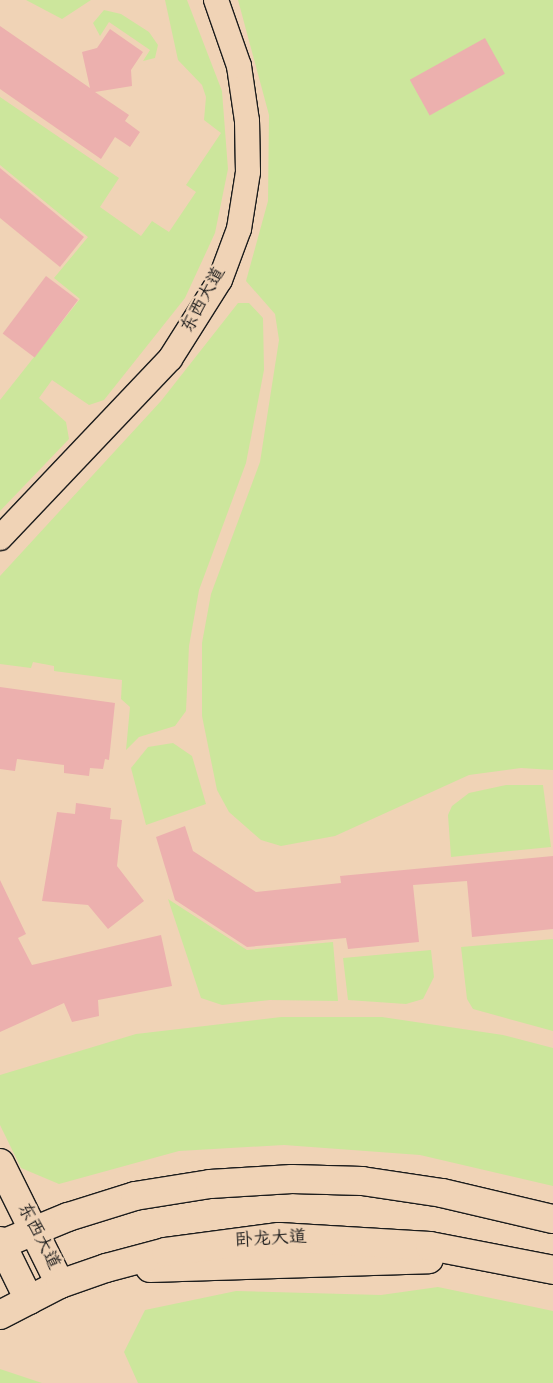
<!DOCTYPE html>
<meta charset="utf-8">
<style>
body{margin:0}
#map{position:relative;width:553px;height:1383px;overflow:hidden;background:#f0d3b6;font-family:"Gochi Hand","LXGW WenKai TC",sans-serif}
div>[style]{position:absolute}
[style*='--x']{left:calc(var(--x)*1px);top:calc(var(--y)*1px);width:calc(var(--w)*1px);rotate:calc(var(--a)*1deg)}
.green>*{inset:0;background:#cce69c}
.building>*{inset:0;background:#ecb0ae;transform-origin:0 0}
.roads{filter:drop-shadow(1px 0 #1c1c1c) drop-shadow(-1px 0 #1c1c1c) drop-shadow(0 1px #1c1c1c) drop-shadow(0 -1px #1c1c1c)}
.street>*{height:24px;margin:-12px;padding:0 12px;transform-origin:12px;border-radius:12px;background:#f0d3b6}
.secondary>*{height:28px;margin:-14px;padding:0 14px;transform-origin:14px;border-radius:14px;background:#f0d3b6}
span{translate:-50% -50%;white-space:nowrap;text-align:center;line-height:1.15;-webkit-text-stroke:5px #f0d3b6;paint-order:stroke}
.street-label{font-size:18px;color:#1c1c1c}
</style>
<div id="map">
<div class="green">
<div style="clip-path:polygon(26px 0,91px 0,62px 19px)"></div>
<div style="clip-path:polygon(165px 0,187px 0,222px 91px,228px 169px,215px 233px,185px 298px,104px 400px,89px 405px,52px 380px,39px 398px,66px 422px,69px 439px,0 511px,0 400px,80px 299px,54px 278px,88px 237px,0 165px,0 97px,119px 178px,100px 207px,141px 236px,152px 221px,169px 232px,196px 192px,186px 185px,221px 133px,204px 120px,206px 97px,202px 85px,178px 60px)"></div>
<div style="clip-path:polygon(238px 0,553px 0,553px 770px,521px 768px,469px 775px,335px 836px,281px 846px,261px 840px,229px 812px,217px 790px,202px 716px,202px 643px,211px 594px,260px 462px,279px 340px,275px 314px,246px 281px,268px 201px,269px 115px)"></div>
<div style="clip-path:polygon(104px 10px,121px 14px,149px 32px,158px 45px,155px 58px,143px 61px,150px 50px,109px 22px,100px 36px,93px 23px)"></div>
<div style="clip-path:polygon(238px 303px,249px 303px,263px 318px,264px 370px,246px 463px,199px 590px,189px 646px,186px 711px,175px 726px,139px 737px,126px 750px,130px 707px,121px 699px,122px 680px,54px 671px,54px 666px,33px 662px,31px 668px,0 664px,0 576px,161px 401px)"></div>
<div style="clip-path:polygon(173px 743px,192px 756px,206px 804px,146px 825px,131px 768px,148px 747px)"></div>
<div style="clip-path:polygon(506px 785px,543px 785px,551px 847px,451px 857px,448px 815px,452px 806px,469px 793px)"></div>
<div style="clip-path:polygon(168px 899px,247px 950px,333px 942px,338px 1001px,270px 1000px,222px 1005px,201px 998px)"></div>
<div style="clip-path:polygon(553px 939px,553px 1031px,473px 1009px,467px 999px,461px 947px)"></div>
<div style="clip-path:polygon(431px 950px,434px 977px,423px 999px,406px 1004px,348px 1000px,343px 958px)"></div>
<div style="clip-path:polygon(281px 1017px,382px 1017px,503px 1035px,553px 1048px,553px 1186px,420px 1155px,284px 1145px,179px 1151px,59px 1184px,21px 1168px,0 1125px,0 1075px,136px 1034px)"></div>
<div style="clip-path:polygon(438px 1287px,553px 1311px,553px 1383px,138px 1383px,124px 1352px,145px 1310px,236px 1291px,381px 1295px)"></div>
<div style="clip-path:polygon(0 1369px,42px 1383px,0 1383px)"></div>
</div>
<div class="building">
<div style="clip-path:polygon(0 26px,90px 88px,82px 52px,97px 48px,110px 29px,143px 52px,131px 70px,132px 86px,95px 92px,129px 115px,125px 121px,140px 132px,130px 147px,115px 137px,101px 159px,0 89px)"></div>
<div style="left:485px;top:38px;width:41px;height:86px;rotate:61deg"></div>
<div style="clip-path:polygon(0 168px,84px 237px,60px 267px,0 218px)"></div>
<div style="left:46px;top:276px;width:40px;height:72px;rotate:37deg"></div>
<div style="clip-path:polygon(0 687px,115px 703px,109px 760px,105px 759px,103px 769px,90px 768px,89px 776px,64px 773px,64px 765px,17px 759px,15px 771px,0 769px)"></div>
<div style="clip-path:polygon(76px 803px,111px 808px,110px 819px,122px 820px,117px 866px,144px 901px,108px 929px,88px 905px,42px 901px,57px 812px,75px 814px)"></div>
<div style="clip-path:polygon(185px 826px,193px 851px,256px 892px,341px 883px,340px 876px,553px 856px,553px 929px,472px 937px,467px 881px,413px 885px,419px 942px,348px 949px,346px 938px,247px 947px,175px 900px,156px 837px)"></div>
<div style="clip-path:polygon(0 880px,26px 934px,18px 938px,32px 965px,161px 935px,172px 986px,98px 1000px,99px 1016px,72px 1022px,64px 1003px,0 1032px)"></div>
</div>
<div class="roads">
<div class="street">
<div style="--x:0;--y:538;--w:247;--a:-46.5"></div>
<div style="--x:170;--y:359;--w:93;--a:-57.7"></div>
<div style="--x:220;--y:280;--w:54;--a:-69.6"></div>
<div style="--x:239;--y:229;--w:58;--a:-81"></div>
<div style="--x:248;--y:172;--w:51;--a:-91.1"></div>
<div style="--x:247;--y:121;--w:56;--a:-98.3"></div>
<div style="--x:239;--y:66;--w:70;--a:-109.2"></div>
</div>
<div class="secondary">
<div style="--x:0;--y:1163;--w:135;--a:63.6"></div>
<div style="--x:0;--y:1241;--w:66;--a:63.8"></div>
<div style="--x:0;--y:1245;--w:74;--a:-22.4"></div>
<div style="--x:68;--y:1217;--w:70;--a:-17.4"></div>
<div style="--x:135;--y:1196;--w:76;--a:-9.1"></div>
<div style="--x:210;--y:1184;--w:82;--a:-3.5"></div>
<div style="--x:292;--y:1179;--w:70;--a:1.6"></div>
<div style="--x:362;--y:1181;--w:81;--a:8.5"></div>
<div style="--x:442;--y:1193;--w:114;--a:13.2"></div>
<div style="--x:150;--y:1268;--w:279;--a:-1.8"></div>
<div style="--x:0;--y:1315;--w:68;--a:-27.3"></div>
<div style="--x:60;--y:1284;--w:49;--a:-19.2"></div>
<div style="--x:106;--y:1268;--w:62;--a:-14.9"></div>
<div style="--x:166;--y:1252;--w:114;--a:-7.6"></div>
<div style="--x:279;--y:1237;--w:151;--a:3.4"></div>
<div style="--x:430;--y:1246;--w:125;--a:11"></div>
</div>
</div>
<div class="street-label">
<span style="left:205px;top:301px;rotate:-61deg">东西大道</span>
<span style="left:37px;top:1237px;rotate:63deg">东西大道</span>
<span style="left:271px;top:1241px;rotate:-3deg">卧龙大道</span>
</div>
</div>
